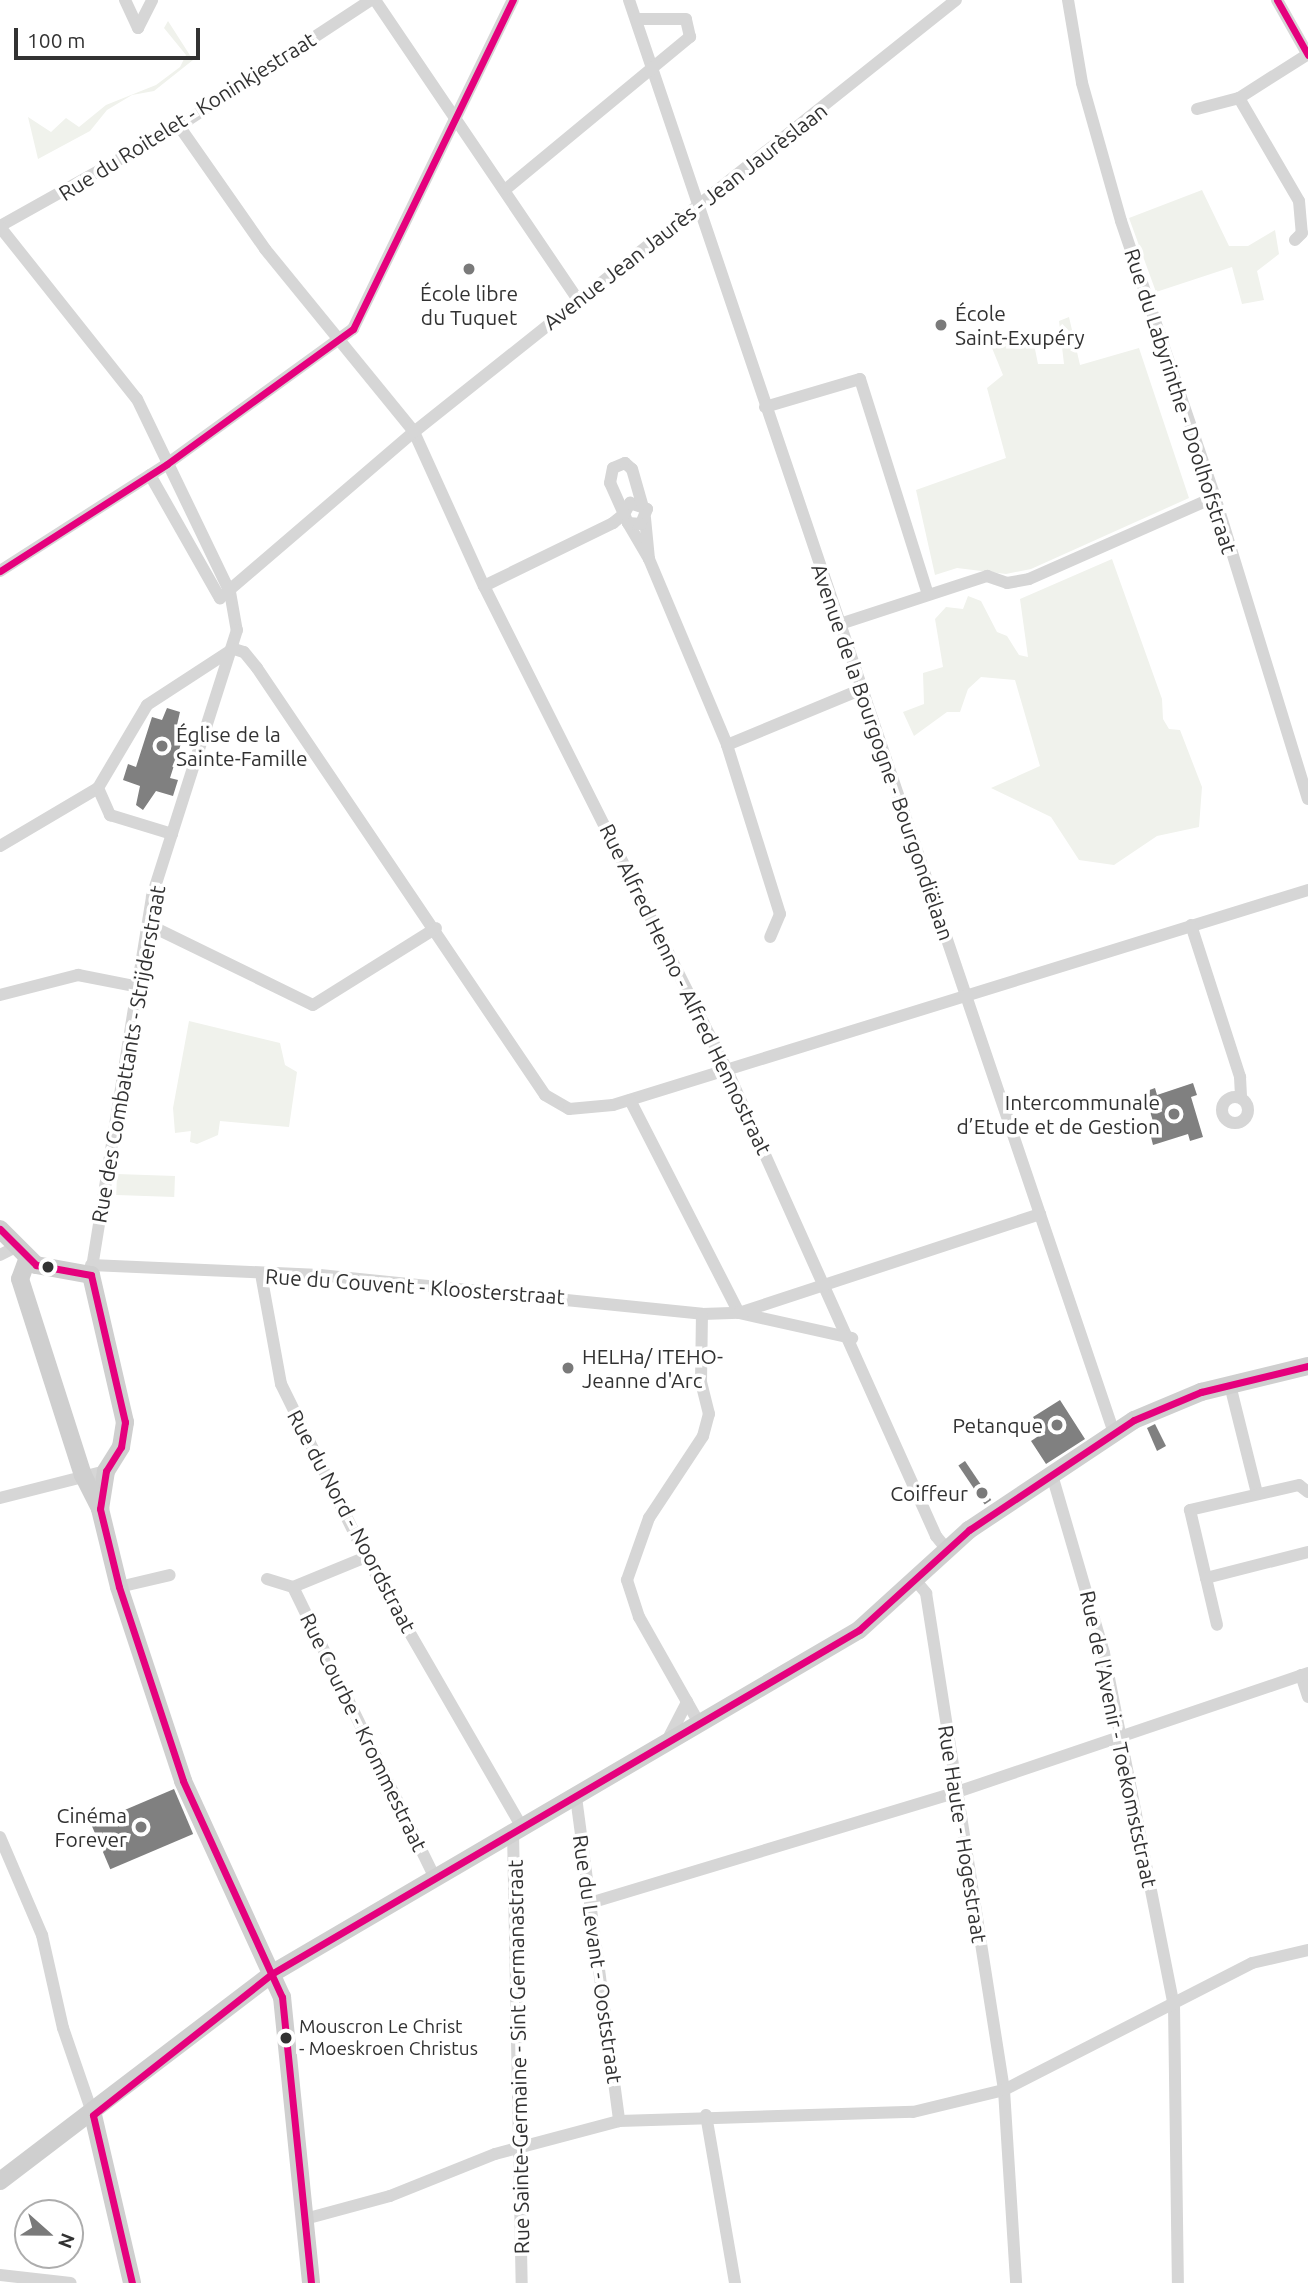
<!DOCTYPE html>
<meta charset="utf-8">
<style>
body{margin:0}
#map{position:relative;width:1308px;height:2283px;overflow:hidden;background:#fff;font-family:Ubuntu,sans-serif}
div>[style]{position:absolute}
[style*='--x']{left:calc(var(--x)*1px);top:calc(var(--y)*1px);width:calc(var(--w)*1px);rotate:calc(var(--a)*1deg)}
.green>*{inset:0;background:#f0f2ec;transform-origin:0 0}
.building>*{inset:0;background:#808080;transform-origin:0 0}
.street>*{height:12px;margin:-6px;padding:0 6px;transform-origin:6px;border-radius:6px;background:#d6d6d6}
.street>.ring{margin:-6px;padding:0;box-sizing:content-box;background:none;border:12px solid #d6d6d6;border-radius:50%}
.secondary>*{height:18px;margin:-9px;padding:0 9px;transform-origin:9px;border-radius:9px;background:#cfcfcf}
.bus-1>*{height:7px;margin:-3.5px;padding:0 3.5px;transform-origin:3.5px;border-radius:3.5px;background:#e5007d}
.dots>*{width:19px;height:19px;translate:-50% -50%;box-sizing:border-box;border:4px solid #fff;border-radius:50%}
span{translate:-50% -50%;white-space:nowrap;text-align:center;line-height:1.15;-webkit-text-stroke:7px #fff;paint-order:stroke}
.bus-label{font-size:19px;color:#323232}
.left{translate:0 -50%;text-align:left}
.street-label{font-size:21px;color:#323232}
.poi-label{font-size:21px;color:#323232}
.right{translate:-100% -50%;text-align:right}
.north{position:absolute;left:14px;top:2199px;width:70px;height:70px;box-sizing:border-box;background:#fff;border:2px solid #adadad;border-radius:50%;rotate:111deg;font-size:19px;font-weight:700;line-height:28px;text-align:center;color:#323232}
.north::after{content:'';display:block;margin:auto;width:24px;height:32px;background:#7a7a7a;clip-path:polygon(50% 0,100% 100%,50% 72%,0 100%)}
.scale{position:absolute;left:14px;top:28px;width:186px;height:32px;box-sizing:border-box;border:4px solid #323232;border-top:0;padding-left:9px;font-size:21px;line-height:24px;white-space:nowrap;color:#323232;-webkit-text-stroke:5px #fff;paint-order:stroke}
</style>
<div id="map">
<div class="green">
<div style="clip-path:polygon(168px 21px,193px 60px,154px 91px,132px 95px,107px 110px,90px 131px,38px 159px,28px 117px,51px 132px,66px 118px,79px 127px,106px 105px,156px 85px,180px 67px,186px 55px,164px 28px)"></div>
<div style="clip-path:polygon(1202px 190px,1229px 246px,1248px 246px,1275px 230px,1279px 254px,1257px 271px,1264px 300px,1242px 304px,1232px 267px,1156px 292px,1129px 218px)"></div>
<div style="clip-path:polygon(1069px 317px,1080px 365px,1139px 348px,1189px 498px,1031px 569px,1006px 574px,957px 568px,935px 575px,916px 490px,1006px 458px,987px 388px,1003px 375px,992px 348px,1032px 334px,1038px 364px,1064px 364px,1059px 321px)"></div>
<div style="clip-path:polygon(1112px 559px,1162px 699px,1163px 719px,1169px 729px,1180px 730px,1202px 787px,1199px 827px,1157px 836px,1114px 865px,1079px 860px,1051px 817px,991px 788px,1040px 766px,1015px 680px,981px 677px,968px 689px,960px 712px,947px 712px,914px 736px,903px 712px,924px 704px,923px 673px,943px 667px,935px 619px,946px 607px,963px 609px,968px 596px,981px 601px,997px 632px,1007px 636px,1019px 655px,1028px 657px,1020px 599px)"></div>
<div style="clip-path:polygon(189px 1021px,280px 1043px,285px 1065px,297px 1072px,289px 1127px,220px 1121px,218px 1135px,197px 1144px,190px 1142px,191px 1131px,175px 1133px,173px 1108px)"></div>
<div style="left:117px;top:1174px;width:58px;height:21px;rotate:2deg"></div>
</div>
<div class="building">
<div style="clip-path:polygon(167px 708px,180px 712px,177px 725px,186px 728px,170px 778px,178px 780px,173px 796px,156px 791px,143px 810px,136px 805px,140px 786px,123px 780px,128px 764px,136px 767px,152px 717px,162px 720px)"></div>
<div style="clip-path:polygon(1193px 1083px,1197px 1095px,1191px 1097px,1203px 1137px,1190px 1141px,1188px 1134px,1153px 1145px,1150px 1133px,1156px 1131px,1144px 1092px,1155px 1088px,1157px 1095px)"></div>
<div style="clip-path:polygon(1060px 1400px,1085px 1439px,1046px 1464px,1031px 1441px,1043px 1433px,1033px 1417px)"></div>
<div style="clip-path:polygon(1155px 1424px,1166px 1446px,1157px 1451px,1147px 1428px)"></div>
<div style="left:965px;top:1461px;width:47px;height:8px;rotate:56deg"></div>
<div style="left:174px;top:1789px;width:49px;height:90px;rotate:67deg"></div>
</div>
<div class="street">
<div style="--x:125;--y:0;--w:31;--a:65"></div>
<div style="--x:375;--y:0;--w:362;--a:55.9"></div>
<div style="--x:629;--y:0;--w:1513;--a:71.3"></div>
<div style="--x:1068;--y:0;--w:84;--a:80.4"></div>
<div style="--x:1082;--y:83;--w:143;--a:74.2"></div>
<div style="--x:1121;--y:221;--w:292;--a:71.2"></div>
<div style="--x:1215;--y:497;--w:316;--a:72.9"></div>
<div style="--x:1277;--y:0;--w:63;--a:60.6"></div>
<div style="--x:138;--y:28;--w:31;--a:-63"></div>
<div style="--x:1239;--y:98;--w:119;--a:59.8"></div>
<div style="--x:1299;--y:201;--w:32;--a:85"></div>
<div style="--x:1302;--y:233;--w:10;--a:135"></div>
<div style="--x:1197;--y:109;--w:43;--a:-14.7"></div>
<div style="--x:1239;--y:98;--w:82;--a:-32.5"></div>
<div style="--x:179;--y:126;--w:150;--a:55"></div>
<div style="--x:265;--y:249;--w:236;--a:50.8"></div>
<div style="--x:414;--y:432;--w:169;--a:65.6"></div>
<div style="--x:484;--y:586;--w:539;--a:63.34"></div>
<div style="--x:726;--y:1068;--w:513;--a:65.83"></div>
<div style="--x:936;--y:1536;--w:19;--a:51"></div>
<div style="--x:506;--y:189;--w:239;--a:-39.6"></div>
<div style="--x:690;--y:37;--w:18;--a:-103"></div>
<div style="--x:686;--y:19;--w:50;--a:180"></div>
<div style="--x:0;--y:226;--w:205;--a:-29.2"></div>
<div style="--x:179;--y:126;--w:230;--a:-33.3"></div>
<div style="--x:0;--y:227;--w:220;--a:51.5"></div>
<div style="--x:137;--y:399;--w:214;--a:64.3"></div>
<div style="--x:230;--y:592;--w:39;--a:80"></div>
<div style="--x:237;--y:630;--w:280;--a:107.7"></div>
<div style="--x:152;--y:897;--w:383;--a:99.2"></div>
<div style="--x:765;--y:407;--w:99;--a:-16.4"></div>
<div style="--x:860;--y:379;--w:226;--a:72.5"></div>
<div style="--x:150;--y:475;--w:142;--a:60.4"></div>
<div style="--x:220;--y:598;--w:255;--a:-40.6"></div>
<div style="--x:414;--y:432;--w:693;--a:-38.56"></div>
<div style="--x:628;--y:523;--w:42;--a:59.7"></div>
<div style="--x:649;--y:559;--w:41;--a:-95.6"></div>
<div style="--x:649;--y:559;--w:202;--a:67.2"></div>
<div style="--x:727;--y:745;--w:177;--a:72.6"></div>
<div style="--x:780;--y:914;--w:25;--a:113"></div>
<div style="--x:0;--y:571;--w:198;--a:-32.6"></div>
<div style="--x:167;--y:464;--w:230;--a:-36"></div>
<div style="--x:353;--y:329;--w:366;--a:-64.1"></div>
<div style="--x:484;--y:586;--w:144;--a:-26"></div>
<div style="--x:613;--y:523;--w:14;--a:-39"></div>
<div style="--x:624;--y:514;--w:13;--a:-61"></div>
<div style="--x:630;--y:503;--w:18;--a:19"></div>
<div style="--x:647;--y:509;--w:16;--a:112"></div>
<div style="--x:641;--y:524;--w:13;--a:-176"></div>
<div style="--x:628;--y:523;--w:10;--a:-114"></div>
<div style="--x:624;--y:514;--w:34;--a:-114"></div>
<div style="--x:610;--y:483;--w:15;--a:-79"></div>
<div style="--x:613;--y:468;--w:13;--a:-23"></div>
<div style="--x:625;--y:463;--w:9;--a:41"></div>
<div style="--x:632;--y:469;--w:36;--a:74"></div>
<div style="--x:840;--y:624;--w:155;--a:-18.1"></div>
<div style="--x:987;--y:576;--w:21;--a:19"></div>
<div style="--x:1007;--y:583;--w:22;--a:-10"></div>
<div style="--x:1029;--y:579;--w:203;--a:-23.8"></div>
<div style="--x:234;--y:649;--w:10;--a:17"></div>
<div style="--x:244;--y:652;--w:21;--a:51"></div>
<div style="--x:257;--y:668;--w:515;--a:56"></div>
<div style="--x:545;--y:1095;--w:28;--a:30"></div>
<div style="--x:569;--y:1109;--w:44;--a:-5.2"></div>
<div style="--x:613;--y:1105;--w:727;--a:-17.19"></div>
<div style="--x:727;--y:745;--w:146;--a:-22.5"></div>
<div style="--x:98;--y:788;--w:30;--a:66"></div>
<div style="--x:110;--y:815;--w:65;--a:17"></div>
<div style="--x:0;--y:846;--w:114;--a:-30.6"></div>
<div style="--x:98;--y:788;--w:96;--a:-59.4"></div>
<div style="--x:147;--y:705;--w:103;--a:-33.1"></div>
<div style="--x:149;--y:925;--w:182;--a:26"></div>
<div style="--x:313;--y:1005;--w:145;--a:-32"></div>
<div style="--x:1191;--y:925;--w:160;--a:72.1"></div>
<div style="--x:1240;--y:1077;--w:21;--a:87"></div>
<div style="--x:0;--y:995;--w:81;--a:-14.4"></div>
<div style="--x:78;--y:975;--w:63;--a:11"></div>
<div class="ring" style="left:1222px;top:1097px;width:14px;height:14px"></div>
<div style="--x:630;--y:1100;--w:239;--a:62.9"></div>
<div style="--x:0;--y:1255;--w:16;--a:-27"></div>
<div style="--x:91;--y:1265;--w:229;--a:2.5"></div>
<div style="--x:320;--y:1275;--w:384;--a:5.8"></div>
<div style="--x:702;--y:1314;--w:37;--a:-2"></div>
<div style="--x:739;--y:1313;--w:116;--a:12.5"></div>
<div style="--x:261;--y:1274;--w:112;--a:79.7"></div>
<div style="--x:281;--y:1384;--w:193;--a:63.8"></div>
<div style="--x:366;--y:1557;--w:312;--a:60"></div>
<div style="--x:739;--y:1313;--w:317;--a:-18.2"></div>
<div style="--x:1230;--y:1385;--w:111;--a:76"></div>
<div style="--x:1052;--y:1475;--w:185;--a:73.7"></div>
<div style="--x:1104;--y:1653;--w:359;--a:78.8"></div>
<div style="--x:1174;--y:2005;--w:278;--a:89.2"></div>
<div style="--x:1308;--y:1492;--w:11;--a:-142"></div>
<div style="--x:1299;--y:1485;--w:112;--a:167.1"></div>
<div style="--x:1190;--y:1510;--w:70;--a:76.8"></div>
<div style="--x:1206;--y:1578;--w:105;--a:-14.3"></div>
<div style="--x:0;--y:1498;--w:109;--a:-14.3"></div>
<div style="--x:1206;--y:1578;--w:48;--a:76.8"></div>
<div style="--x:267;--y:1579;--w:27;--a:17"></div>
<div style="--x:293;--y:1587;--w:79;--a:-22.3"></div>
<div style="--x:916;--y:1581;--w:16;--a:50"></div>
<div style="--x:926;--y:1593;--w:503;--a:81.08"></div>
<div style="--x:1004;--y:2090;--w:193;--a:86.4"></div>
<div style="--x:119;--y:1587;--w:52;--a:-13.2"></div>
<div style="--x:293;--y:1587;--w:324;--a:64"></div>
<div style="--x:1301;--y:1675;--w:23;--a:72"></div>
<div style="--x:699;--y:1723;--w:122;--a:-119.5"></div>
<div style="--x:639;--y:1617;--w:39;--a:-108"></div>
<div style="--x:627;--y:1580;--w:66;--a:-70.5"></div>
<div style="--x:649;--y:1518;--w:98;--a:-56.6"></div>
<div style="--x:703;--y:1436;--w:23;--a:-75"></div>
<div style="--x:709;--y:1414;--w:32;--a:-104"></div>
<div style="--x:701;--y:1383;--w:69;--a:-89.2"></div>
<div style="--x:668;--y:1739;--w:42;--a:-62.8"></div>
<div style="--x:576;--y:1797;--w:327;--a:82.4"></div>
<div style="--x:513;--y:1832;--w:451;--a:88.9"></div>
<div style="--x:0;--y:1837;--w:107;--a:66.8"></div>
<div style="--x:42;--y:1935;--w:95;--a:77.3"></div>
<div style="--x:63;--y:2028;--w:92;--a:71"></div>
<div style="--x:590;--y:1903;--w:383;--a:-16.8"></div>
<div style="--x:957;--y:1792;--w:371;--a:-18.7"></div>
<div style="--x:706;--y:2115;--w:170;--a:80.2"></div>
<div style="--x:305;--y:2219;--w:88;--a:-15.1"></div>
<div style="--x:390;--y:2196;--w:113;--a:-21.8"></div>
<div style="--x:495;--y:2154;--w:128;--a:-14.9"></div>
<div style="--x:619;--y:2121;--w:294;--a:-1.8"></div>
<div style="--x:913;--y:2112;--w:94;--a:-13.6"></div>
<div style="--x:1004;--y:2090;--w:279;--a:-27.1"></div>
<div style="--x:1252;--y:1963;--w:57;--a:-13.1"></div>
<div style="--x:0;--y:2275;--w:71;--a:6.4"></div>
</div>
<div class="secondary">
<div style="--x:0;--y:1229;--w:51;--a:45"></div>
<div style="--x:36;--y:1265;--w:56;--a:10.3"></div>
<div style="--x:91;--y:1275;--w:151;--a:77"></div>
<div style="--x:125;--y:1422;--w:25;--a:99"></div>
<div style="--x:121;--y:1447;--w:28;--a:122"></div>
<div style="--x:106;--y:1471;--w:38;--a:99"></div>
<div style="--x:100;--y:1509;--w:80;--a:76.3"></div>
<div style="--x:119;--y:1587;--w:204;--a:71.7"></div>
<div style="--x:183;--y:1781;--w:238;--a:65.4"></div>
<div style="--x:282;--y:1997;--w:287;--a:84.2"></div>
<div style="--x:27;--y:1260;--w:20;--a:110"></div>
<div style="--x:20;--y:1279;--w:206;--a:72.2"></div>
<div style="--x:83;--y:1475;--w:38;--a:63"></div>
<div style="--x:93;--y:2115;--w:172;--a:76.9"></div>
<div style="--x:0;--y:2181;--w:343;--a:-37.3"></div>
<div style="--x:273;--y:1973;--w:679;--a:-30.34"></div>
<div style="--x:859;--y:1630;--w:149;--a:-42.3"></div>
<div style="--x:969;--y:1530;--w:198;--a:-33.7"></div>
<div style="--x:1134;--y:1420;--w:73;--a:-22.7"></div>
<div style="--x:1201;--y:1392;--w:110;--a:-13.7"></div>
</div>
<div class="bus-1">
<div style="--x:1277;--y:0;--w:63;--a:60.6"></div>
<div style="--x:0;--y:571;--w:198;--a:-32.6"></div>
<div style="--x:167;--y:464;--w:230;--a:-36"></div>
<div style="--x:353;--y:329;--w:366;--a:-64.1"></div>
<div style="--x:0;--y:1229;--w:51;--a:45"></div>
<div style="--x:36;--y:1265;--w:56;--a:10.3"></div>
<div style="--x:91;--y:1275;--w:151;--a:77"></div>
<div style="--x:125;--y:1422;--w:25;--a:99"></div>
<div style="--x:121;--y:1447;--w:28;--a:122"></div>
<div style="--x:106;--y:1471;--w:38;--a:99"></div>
<div style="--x:100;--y:1509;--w:80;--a:76.3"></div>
<div style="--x:119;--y:1587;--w:204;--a:71.7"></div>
<div style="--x:183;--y:1781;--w:238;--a:65.4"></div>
<div style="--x:282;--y:1997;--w:287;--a:84.2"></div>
<div style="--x:132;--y:2283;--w:172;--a:-103.1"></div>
<div style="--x:93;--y:2115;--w:229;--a:-38.3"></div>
<div style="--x:273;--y:1973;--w:679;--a:-30.34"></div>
<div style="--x:859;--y:1630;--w:149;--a:-42.3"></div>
<div style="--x:969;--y:1530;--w:198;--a:-33.7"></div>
<div style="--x:1134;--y:1420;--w:73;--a:-22.7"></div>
<div style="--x:1201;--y:1392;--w:110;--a:-13.7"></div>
</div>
<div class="dots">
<div style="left:469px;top:269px;background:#7a7a7a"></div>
<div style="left:941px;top:325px;background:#7a7a7a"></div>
<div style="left:162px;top:746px;background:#7a7a7a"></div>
<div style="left:1174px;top:1114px;background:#7a7a7a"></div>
<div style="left:48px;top:1267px;background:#323232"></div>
<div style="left:568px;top:1368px;background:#7a7a7a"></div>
<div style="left:1057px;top:1425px;background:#7a7a7a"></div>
<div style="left:982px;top:1493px;background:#7a7a7a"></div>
<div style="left:141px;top:1827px;background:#7a7a7a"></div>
<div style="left:286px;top:2038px;background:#323232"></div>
</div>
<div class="bus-label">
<span class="left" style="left:299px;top:2038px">Mouscron Le Christ<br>- Moeskroen Christus</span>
</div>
<div class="street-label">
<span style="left:187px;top:116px;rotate:-32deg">Rue du Roitelet - Koninkjestraat</span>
<span style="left:685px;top:216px;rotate:-38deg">Avenue Jean Jaurès - Jean Jaurèslaan</span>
<span style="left:1181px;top:401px;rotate:72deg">Rue du Labyrinthe - Doolhofstraat</span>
<span style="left:883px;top:752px;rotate:71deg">Avenue de la Bourgogne - Bourgondiëlaan</span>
<span style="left:686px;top:989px;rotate:64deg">Rue Alfred Henno - Alfred Hennostraat</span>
<span style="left:128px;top:1054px;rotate:-80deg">Rue des Combattants - Strijderstraat</span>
<span style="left:415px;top:1286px;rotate:4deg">Rue du Couvent - Kloosterstraat</span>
<span style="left:352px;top:1521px;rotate:62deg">Rue du Nord - Noordstraat</span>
<span style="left:364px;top:1732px;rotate:64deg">Rue Courbe - Krommestraat</span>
<span style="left:1119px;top:1739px;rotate:78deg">Rue de l'Avenir - Toekomststraat</span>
<span style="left:963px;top:1834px;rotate:81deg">Rue Haute - Hogestraat</span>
<span style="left:598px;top:1959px;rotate:82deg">Rue du Levant - Ooststraat</span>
<span style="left:518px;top:2057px;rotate:-91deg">Rue Sainte-Germaine - Sint Germanastraat</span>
</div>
<div class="poi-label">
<span style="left:469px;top:305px">École libre<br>du Tuquet</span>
<span class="left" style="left:955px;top:325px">École<br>Saint-Exupéry</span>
<span class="left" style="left:176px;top:746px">Église de la<br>Sainte-Famille</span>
<span class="right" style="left:1160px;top:1114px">Intercommunale<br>d’Etude et de Gestion</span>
<span class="left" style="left:582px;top:1368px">HELHa/ ITEHO-<br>Jeanne d'Arc</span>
<span class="right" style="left:1043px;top:1425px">Petanque</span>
<span class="right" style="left:968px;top:1493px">Coiffeur</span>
<span class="right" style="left:127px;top:1827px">Cinéma<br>Forever</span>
</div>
<div class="north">N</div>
<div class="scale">100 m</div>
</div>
